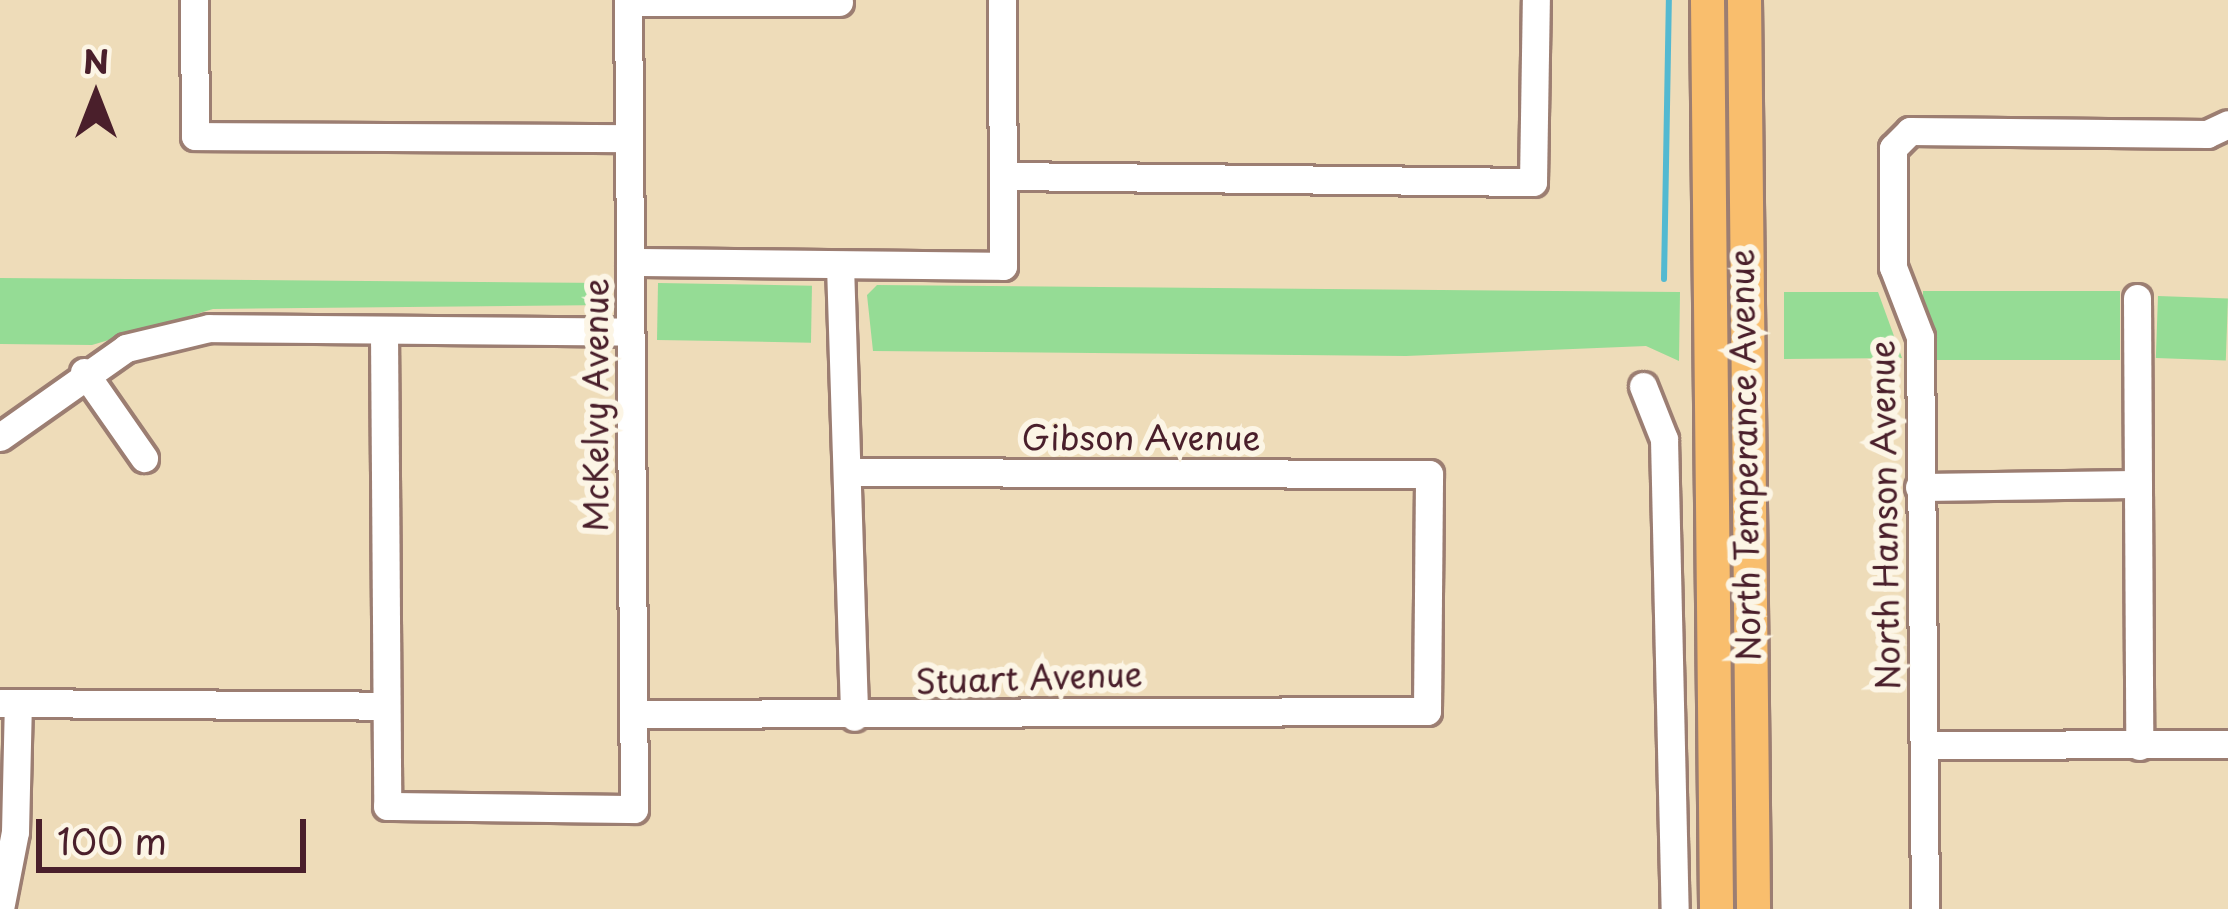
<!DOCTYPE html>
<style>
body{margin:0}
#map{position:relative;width:2228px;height:909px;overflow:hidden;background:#eedcb9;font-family:"Playpen Sans",sans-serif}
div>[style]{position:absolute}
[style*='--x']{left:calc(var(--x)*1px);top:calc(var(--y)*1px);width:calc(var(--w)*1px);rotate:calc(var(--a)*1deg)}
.green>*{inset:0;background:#95dc95;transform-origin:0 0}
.stream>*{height:6px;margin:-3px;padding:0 3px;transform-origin:3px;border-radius:3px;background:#53b9d1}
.roads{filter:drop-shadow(3px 0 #9c7e72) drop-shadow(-3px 0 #9c7e72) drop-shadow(0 3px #9c7e72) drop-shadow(0 -3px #9c7e72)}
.minor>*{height:27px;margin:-13.5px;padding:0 13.5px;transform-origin:13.5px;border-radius:13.5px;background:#fff}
.major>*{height:33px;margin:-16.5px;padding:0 16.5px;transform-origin:16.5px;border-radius:16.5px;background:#f9be6d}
span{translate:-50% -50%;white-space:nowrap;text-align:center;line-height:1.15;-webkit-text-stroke:12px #fcf5e5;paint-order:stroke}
.street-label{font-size:33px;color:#4a1f2b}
.north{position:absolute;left:36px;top:36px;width:120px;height:120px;-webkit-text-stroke:9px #fcf5e5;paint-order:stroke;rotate:0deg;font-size:33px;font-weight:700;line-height:48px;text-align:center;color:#4a1f2b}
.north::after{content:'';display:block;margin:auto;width:42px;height:54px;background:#4a1f2b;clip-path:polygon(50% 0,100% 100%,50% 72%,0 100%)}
.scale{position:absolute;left:36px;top:819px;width:270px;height:54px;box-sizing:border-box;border:6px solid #4a1f2b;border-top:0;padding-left:15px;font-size:36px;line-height:42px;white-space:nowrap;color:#4a1f2b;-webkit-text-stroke:9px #fcf5e5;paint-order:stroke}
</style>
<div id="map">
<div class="green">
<div style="clip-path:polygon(0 278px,609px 283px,610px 305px,213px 309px,92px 345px,0 344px)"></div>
<div style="left:658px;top:283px;width:154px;height:57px;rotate:1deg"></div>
<div style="clip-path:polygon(877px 285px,1680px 292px,1679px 361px,1646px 346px,1406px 356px,873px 351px,867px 295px)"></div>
<div style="left:1923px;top:291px;width:197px;height:69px"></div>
<div style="clip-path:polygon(1784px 292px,1878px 292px,1902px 358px,1784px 359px)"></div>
<div style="left:2158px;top:296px;width:70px;height:62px;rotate:2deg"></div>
</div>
<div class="stream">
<div style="--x:1664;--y:279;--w:279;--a:-89"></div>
</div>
<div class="roads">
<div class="minor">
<div style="--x:194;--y:0;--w:136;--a:89.6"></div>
<div style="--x:195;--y:136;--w:434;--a:0.3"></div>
<div style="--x:628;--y:2;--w:211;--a:0"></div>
<div style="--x:1910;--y:131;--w:24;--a:135"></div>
<div style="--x:1893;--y:148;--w:119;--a:90"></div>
<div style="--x:1893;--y:267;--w:75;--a:68.9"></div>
<div style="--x:1920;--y:337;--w:572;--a:89.5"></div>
<div style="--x:1910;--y:131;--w:297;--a:0.6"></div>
<div style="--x:2207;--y:134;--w:23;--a:-25"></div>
<div style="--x:1004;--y:176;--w:529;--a:0.65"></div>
<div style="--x:1533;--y:182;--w:182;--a:-89.1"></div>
<div style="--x:630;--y:262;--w:373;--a:0.6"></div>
<div style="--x:1003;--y:266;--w:266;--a:-90.2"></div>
<div style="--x:840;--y:265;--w:452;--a:88.2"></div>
<div style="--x:2137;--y:298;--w:448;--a:89.7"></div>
<div style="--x:384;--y:332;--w:474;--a:89.6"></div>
<div style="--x:387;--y:806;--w:247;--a:0.7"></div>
<div style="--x:634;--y:809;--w:809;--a:-90.42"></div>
<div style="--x:84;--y:372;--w:105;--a:55.1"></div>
<div style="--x:1643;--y:386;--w:57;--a:68.4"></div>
<div style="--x:1664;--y:439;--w:470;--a:88.7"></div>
<div style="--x:0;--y:437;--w:154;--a:-35.2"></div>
<div style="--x:126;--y:348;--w:85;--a:-13.5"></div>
<div style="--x:209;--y:328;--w:421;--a:0.5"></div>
<div style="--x:1919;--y:487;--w:219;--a:-0.8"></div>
<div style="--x:0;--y:703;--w:385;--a:0.4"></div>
<div style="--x:633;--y:714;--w:794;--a:-0.22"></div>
<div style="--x:1427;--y:711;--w:237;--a:-89.5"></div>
<div style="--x:1429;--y:474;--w:576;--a:-179.8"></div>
<div style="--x:1924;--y:745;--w:304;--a:-0.2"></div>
<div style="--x:0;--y:909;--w:78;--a:-79"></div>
<div style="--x:15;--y:832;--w:129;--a:-88.7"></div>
</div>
<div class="major">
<div style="--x:1707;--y:0;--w:909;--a:89.43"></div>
<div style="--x:1744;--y:0;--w:909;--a:89.43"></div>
</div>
</div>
<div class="street-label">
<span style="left:595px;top:405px;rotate:-90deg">McKelvy Avenue</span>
<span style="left:1141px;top:437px">Gibson Avenue</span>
<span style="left:1744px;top:455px;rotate:-91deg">North Temperance Avenue</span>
<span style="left:1884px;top:515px;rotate:-91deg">North Hanson Avenue</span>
<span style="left:1029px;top:677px;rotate:-2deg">Stuart Avenue</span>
</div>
<div class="north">N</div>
<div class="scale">100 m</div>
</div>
